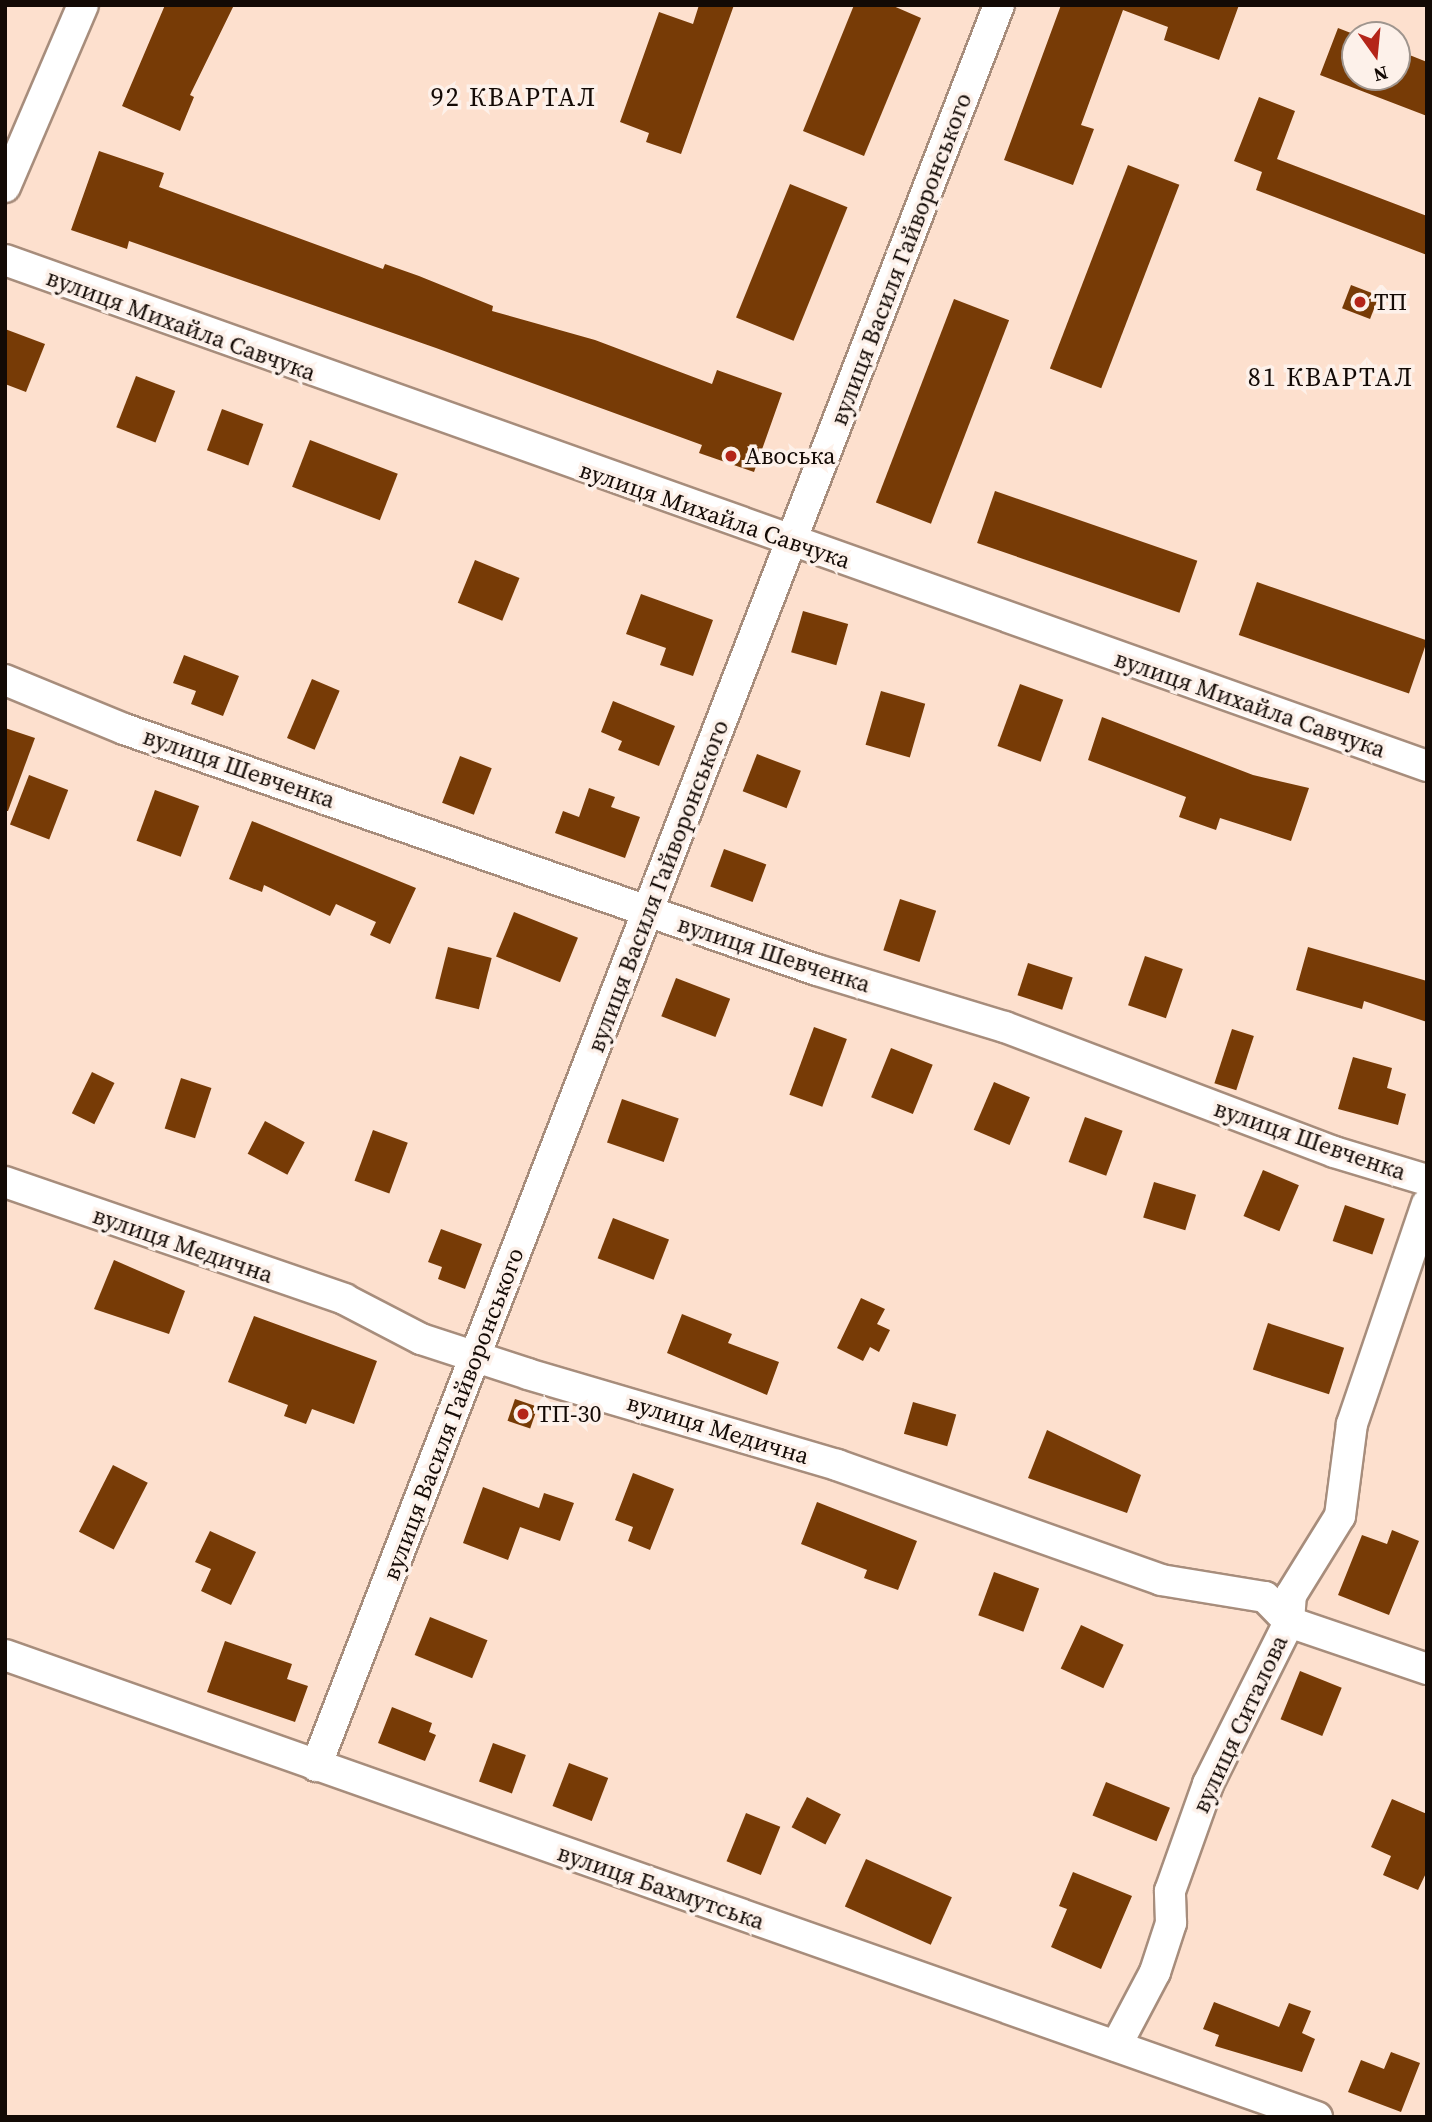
<!DOCTYPE html>
<meta charset="utf-8">
<style>
body{margin:0}
#map{position:relative;width:1432px;height:2122px;overflow:hidden;background:#fde0ce;font-family:"Source Serif 4",serif}
div>[style]{position:absolute}
[style*='--x']{left:calc(var(--x)*1px);top:calc(var(--y)*1px);width:calc(var(--w)*1px);rotate:calc(var(--a)*1deg)}
.building>*{inset:0;background:#773b06;transform-origin:0 0}
.roads{filter:drop-shadow(2px 0 #a78d7c) drop-shadow(-2px 0 #a78d7c) drop-shadow(0 2px #a78d7c) drop-shadow(0 -2px #a78d7c)}
.street>*{height:30px;margin:-15px;padding:0 15px;transform-origin:15px;border-radius:15px;background:#fff}
.dots>*{width:19px;height:19px;translate:-50% -50%;box-sizing:border-box;border:4px solid #fdf1ea;border-radius:50%}
span{translate:-50% -50%;white-space:nowrap;text-align:center;line-height:1.15;-webkit-text-stroke:7px #fdf1ea;paint-order:stroke}
.street-label{font-size:24px;color:#130a05}
.poi-label{font-size:24px;color:#130a05}
.left{translate:0 -50%;text-align:left}
.neighbourhood-label{font-size:26px;color:#130a05;letter-spacing:2px}
.frame{position:absolute;inset:0;border:7px solid #130a05;pointer-events:none}
.north{position:absolute;left:1341px;top:21px;width:70px;height:70px;box-sizing:border-box;background:#fdf1ea;border:2px solid #9f958e;border-radius:50%;rotate:165deg;font-size:19px;font-weight:700;line-height:28px;text-align:center;color:#130a05}
.north::after{content:'';display:block;margin:auto;width:24px;height:32px;background:#b42519;clip-path:polygon(50% 0,100% 100%,50% 72%,0 100%)}
</style>
<div id="map">
<div class="building">
<div style="clip-path:polygon(165px 5px,234px 5px,190px 95px,194px 97px,180px 131px,122px 106px)"></div>
<div style="clip-path:polygon(699px 5px,734px 5px,681px 154px,646px 142px,649px 133px,620px 122px,659px 12px,693px 24px)"></div>
<div style="clip-path:polygon(854px 5px,891px 5px,921px 18px,864px 156px,803px 131px)"></div>
<div style="clip-path:polygon(1061px 5px,1239px 5px,1219px 60px,1164px 40px,1168px 27px,1123px 10px,1081px 125px,1094px 129px,1073px 185px,1004px 160px)"></div>
<div style="clip-path:polygon(1338px 28px,1356px 35px,1355px 77px,1397px 77px,1397px 50px,1427px 62px,1427px 116px,1320px 75px)"></div>
<div style="clip-path:polygon(1259px 97px,1295px 111px,1277px 159px,1427px 216px,1427px 255px,1256px 190px,1262px 172px,1234px 161px)"></div>
<div style="clip-path:polygon(99px 151px,164px 173px,159px 187px,383px 269px,385px 264px,419px 276px,493px 306px,492px 311px,595px 340px,712px 384px,717px 370px,782px 393px,754px 472px,699px 453px,702px 445px,436px 348px,129px 241px,127px 249px,71px 230px)"></div>
<div style="left:1128px;top:165px;width:55px;height:218px;rotate:21deg"></div>
<div style="left:790px;top:184px;width:62px;height:144px;rotate:22deg"></div>
<div style="left:1351px;top:285px;width:30px;height:25px;rotate:21deg"></div>
<div style="left:954px;top:299px;width:59px;height:218px;rotate:21deg"></div>
<div style="clip-path:polygon(5px 329px,45px 344px,26px 392px,5px 384px)"></div>
<div style="left:136px;top:376px;width:42px;height:55px;rotate:21deg"></div>
<div style="left:222px;top:409px;width:44px;height:44px;rotate:20deg"></div>
<div style="left:310px;top:440px;width:94px;height:50px;rotate:21deg"></div>
<div style="left:995px;top:491px;width:214px;height:55px;rotate:19deg"></div>
<div style="left:475px;top:560px;width:48px;height:46px;rotate:22deg"></div>
<div style="left:1257px;top:582px;width:180px;height:56px;rotate:19deg"></div>
<div style="clip-path:polygon(641px 594px,713px 620px,693px 676px,660px 665px,666px 648px,626px 634px)"></div>
<div style="left:803px;top:611px;width:47px;height:43px;rotate:16deg"></div>
<div style="clip-path:polygon(184px 655px,239px 676px,223px 716px,191px 704px,196px 691px,173px 683px)"></div>
<div style="left:312px;top:679px;width:30px;height:64px;rotate:23deg"></div>
<div style="left:1020px;top:684px;width:46px;height:66px;rotate:20deg"></div>
<div style="left:881px;top:691px;width:46px;height:56px;rotate:16deg"></div>
<div style="clip-path:polygon(613px 701px,675px 726px,659px 766px,618px 750px,622px 741px,601px 732px)"></div>
<div style="clip-path:polygon(1102px 717px,1253px 775px,1309px 788px,1291px 841px,1220px 818px,1216px 830px,1179px 817px,1186px 797px,1088px 760px)"></div>
<div style="clip-path:polygon(5px 728px,35px 738px,8px 811px,5px 811px)"></div>
<div style="left:757px;top:754px;width:47px;height:40px;rotate:21deg"></div>
<div style="left:460px;top:756px;width:34px;height:50px;rotate:21deg"></div>
<div style="left:29px;top:775px;width:42px;height:53px;rotate:21deg"></div>
<div style="clip-path:polygon(589px 788px,615px 797px,611px 807px,640px 817px,625px 858px,555px 833px,563px 811px,579px 817px)"></div>
<div style="left:155px;top:790px;width:47px;height:54px;rotate:20deg"></div>
<div style="clip-path:polygon(252px 821px,416px 888px,390px 944px,370px 935px,376px 922px,336px 904px,330px 916px,264px 885px,262px 892px,229px 879px)"></div>
<div style="left:724px;top:849px;width:45px;height:40px;rotate:20deg"></div>
<div style="left:900px;top:899px;width:38px;height:54px;rotate:18deg"></div>
<div style="left:514px;top:912px;width:69px;height:48px;rotate:22deg"></div>
<div style="left:448px;top:947px;width:45px;height:53px;rotate:14deg"></div>
<div style="clip-path:polygon(1308px 947px,1427px 981px,1427px 1022px,1364px 1001px,1362px 1009px,1296px 990px)"></div>
<div style="left:1145px;top:956px;width:40px;height:52px;rotate:19deg"></div>
<div style="left:1028px;top:963px;width:47px;height:34px;rotate:18deg"></div>
<div style="left:676px;top:978px;width:58px;height:41px;rotate:21deg"></div>
<div style="left:814px;top:1027px;width:35px;height:72px;rotate:20deg"></div>
<div style="left:1232px;top:1029px;width:23px;height:57px;rotate:18deg"></div>
<div style="left:891px;top:1048px;width:45px;height:53px;rotate:22deg"></div>
<div style="clip-path:polygon(1353px 1057px,1392px 1068px,1387px 1088px,1406px 1094px,1398px 1125px,1338px 1109px)"></div>
<div style="left:92px;top:1072px;width:25px;height:46px;rotate:26deg"></div>
<div style="left:181px;top:1078px;width:32px;height:53px;rotate:18deg"></div>
<div style="left:994px;top:1082px;width:39px;height:52px;rotate:23deg"></div>
<div style="left:622px;top:1099px;width:60px;height:46px;rotate:19deg"></div>
<div style="left:1085px;top:1117px;width:40px;height:48px;rotate:20deg"></div>
<div style="left:265px;top:1121px;width:45px;height:37px;rotate:28deg"></div>
<div style="left:373px;top:1130px;width:37px;height:54px;rotate:20deg"></div>
<div style="left:1263px;top:1170px;width:39px;height:50px;rotate:23deg"></div>
<div style="left:1154px;top:1182px;width:44px;height:37px;rotate:17deg"></div>
<div style="left:1345px;top:1205px;width:42px;height:38px;rotate:19deg"></div>
<div style="left:613px;top:1218px;width:60px;height:43px;rotate:21deg"></div>
<div style="clip-path:polygon(441px 1229px,482px 1244px,465px 1289px,438px 1279px,442px 1267px,428px 1262px)"></div>
<div style="clip-path:polygon(114px 1260px,185px 1291px,169px 1334px,94px 1309px)"></div>
<div style="clip-path:polygon(861px 1298px,885px 1309px,877px 1324px,890px 1330px,879px 1352px,870px 1347px,863px 1361px,837px 1348px)"></div>
<div style="clip-path:polygon(682px 1314px,732px 1334px,728px 1343px,779px 1362px,767px 1395px,667px 1353px)"></div>
<div style="clip-path:polygon(254px 1316px,377px 1361px,354px 1424px,312px 1409px,306px 1424px,284px 1416px,288px 1405px,228px 1382px)"></div>
<div style="left:1268px;top:1323px;width:80px;height:49px;rotate:18deg"></div>
<div style="left:515px;top:1399px;width:24px;height:23px;rotate:19deg"></div>
<div style="left:913px;top:1402px;width:45px;height:33px;rotate:16deg"></div>
<div style="clip-path:polygon(1047px 1430px,1141px 1475px,1127px 1513px,1028px 1478px)"></div>
<div style="left:113px;top:1465px;width:39px;height:75px;rotate:27deg"></div>
<div style="clip-path:polygon(633px 1473px,674px 1489px,650px 1550px,628px 1541px,633px 1527px,615px 1520px)"></div>
<div style="clip-path:polygon(483px 1487px,539px 1508px,544px 1493px,574px 1503px,560px 1541px,520px 1527px,508px 1560px,463px 1543px)"></div>
<div style="clip-path:polygon(817px 1502px,917px 1541px,898px 1590px,864px 1578px,867px 1570px,801px 1544px)"></div>
<div style="clip-path:polygon(1392px 1530px,1419px 1541px,1389px 1615px,1338px 1595px,1362px 1535px,1387px 1544px)"></div>
<div style="clip-path:polygon(210px 1531px,256px 1552px,231px 1605px,201px 1591px,211px 1569px,195px 1562px)"></div>
<div style="left:994px;top:1572px;width:48px;height:46px;rotate:20deg"></div>
<div style="left:430px;top:1617px;width:62px;height:41px;rotate:22deg"></div>
<div style="left:1081px;top:1625px;width:47px;height:48px;rotate:25deg"></div>
<div style="clip-path:polygon(225px 1641px,292px 1664px,287px 1679px,308px 1686px,295px 1722px,207px 1692px)"></div>
<div style="left:1300px;top:1671px;width:45px;height:52px;rotate:22deg"></div>
<div style="clip-path:polygon(392px 1707px,432px 1723px,429px 1732px,436px 1735px,425px 1761px,378px 1743px)"></div>
<div style="left:493px;top:1743px;width:35px;height:41px;rotate:20deg"></div>
<div style="left:569px;top:1763px;width:42px;height:46px;rotate:21deg"></div>
<div style="left:1106px;top:1782px;width:69px;height:36px;rotate:22deg"></div>
<div style="left:807px;top:1797px;width:38px;height:34px;rotate:27deg"></div>
<div style="clip-path:polygon(1392px 1799px,1427px 1814px,1427px 1871px,1418px 1890px,1383px 1875px,1391px 1856px,1371px 1847px)"></div>
<div style="left:746px;top:1813px;width:37px;height:52px;rotate:22deg"></div>
<div style="left:866px;top:1859px;width:94px;height:52px;rotate:24deg"></div>
<div style="clip-path:polygon(1073px 1872px,1132px 1896px,1101px 1969px,1051px 1947px,1067px 1909px,1059px 1906px)"></div>
<div style="clip-path:polygon(1214px 2002px,1279px 2027px,1289px 2003px,1311px 2011px,1302px 2033px,1315px 2039px,1302px 2072px,1215px 2046px,1219px 2035px,1203px 2029px)"></div>
<div style="clip-path:polygon(1391px 2052px,1420px 2063px,1401px 2112px,1348px 2092px,1361px 2060px,1384px 2069px)"></div>
</div>
<div class="roads">
<div class="street">
<div style="--x:5;--y:187;--w:198;--a:-66.8"></div>
<div style="--x:5;--y:260;--w:1509;--a:19.59"></div>
<div style="--x:5;--y:680;--w:129;--a:22.4"></div>
<div style="--x:124;--y:729;--w:734;--a:19.18"></div>
<div style="--x:817;--y:970;--w:196;--a:16.9"></div>
<div style="--x:1005;--y:1027;--w:352;--a:20.8"></div>
<div style="--x:1334;--y:1152;--w:97;--a:16.8"></div>
<div style="--x:5;--y:1182;--w:359;--a:19"></div>
<div style="--x:344;--y:1299;--w:87;--a:27.5"></div>
<div style="--x:421;--y:1339;--w:113;--a:18.1"></div>
<div style="--x:528;--y:1374;--w:322;--a:16.4"></div>
<div style="--x:837;--y:1465;--w:344;--a:19.5"></div>
<div style="--x:1161;--y:1580;--w:105;--a:9.3"></div>
<div style="--x:1265;--y:1597;--w:35;--a:46"></div>
<div style="--x:1289;--y:1622;--w:146;--a:18.8"></div>
<div style="--x:5;--y:1655;--w:1391;--a:19.4"></div>
<div style="--x:316;--y:1766;--w:1889;--a:-68.8"></div>
<div style="--x:1116;--y:2046;--w:84;--a:-62.2"></div>
<div style="--x:1155;--y:1972;--w:52;--a:-71.9"></div>
<div style="--x:1171;--y:1923;--w:32;--a:-92"></div>
<div style="--x:1170;--y:1891;--w:114;--a:-70.4"></div>
<div style="--x:1208;--y:1784;--w:181;--a:-63.4"></div>
<div style="--x:1289;--y:1622;--w:27;--a:-86"></div>
<div style="--x:1291;--y:1595;--w:93;--a:-58.2"></div>
<div style="--x:1340;--y:1516;--w:93;--a:-82.6"></div>
<div style="--x:1352;--y:1424;--w:232;--a:-71.2"></div>
</div>
</div>
<div class="dots">
<div style="left:1360px;top:302px;background:#b42519"></div>
<div style="left:731px;top:456px;background:#b42519"></div>
<div style="left:523px;top:1414px;background:#b42519"></div>
</div>
<div class="street-label">
<span style="left:901px;top:259px;rotate:-69deg">вулиця Василя Гайворонського</span>
<span style="left:181px;top:325px;rotate:20deg">вулиця Михайла Савчука</span>
<span style="left:715px;top:515px;rotate:19deg">вулиця Михайла Савчука</span>
<span style="left:1250px;top:704px;rotate:19deg">вулиця Михайла Савчука</span>
<span style="left:239px;top:768px;rotate:19deg">вулиця Шевченка</span>
<span style="left:658px;top:886px;rotate:-69deg">вулиця Василя Гайворонського</span>
<span style="left:774px;top:954px;rotate:18deg">вулиця Шевченка</span>
<span style="left:1310px;top:1140px;rotate:19deg">вулиця Шевченка</span>
<span style="left:183px;top:1245px;rotate:19deg">вулиця Медична</span>
<span style="left:453px;top:1414px;rotate:-69deg">вулиця Василя Гайворонського</span>
<span style="left:718px;top:1429px;rotate:17deg">вулиця Медична</span>
<span style="left:1240px;top:1724px;rotate:-65deg">вулиця Ситалова</span>
<span style="left:661px;top:1887px;rotate:19deg">вулиця Бахмутська</span>
</div>
<div class="poi-label">
<span class="left" style="left:1374px;top:302px">ТП</span>
<span class="left" style="left:745px;top:456px">Авоська</span>
<span class="left" style="left:537px;top:1414px">ТП-30</span>
</div>
<div class="neighbourhood-label">
<span style="left:514px;top:98px">92 КВАРТАЛ</span>
<span style="left:1331px;top:378px">81 КВАРТАЛ</span>
</div>
<div class="frame"></div>
<div class="north">N</div>
</div>
